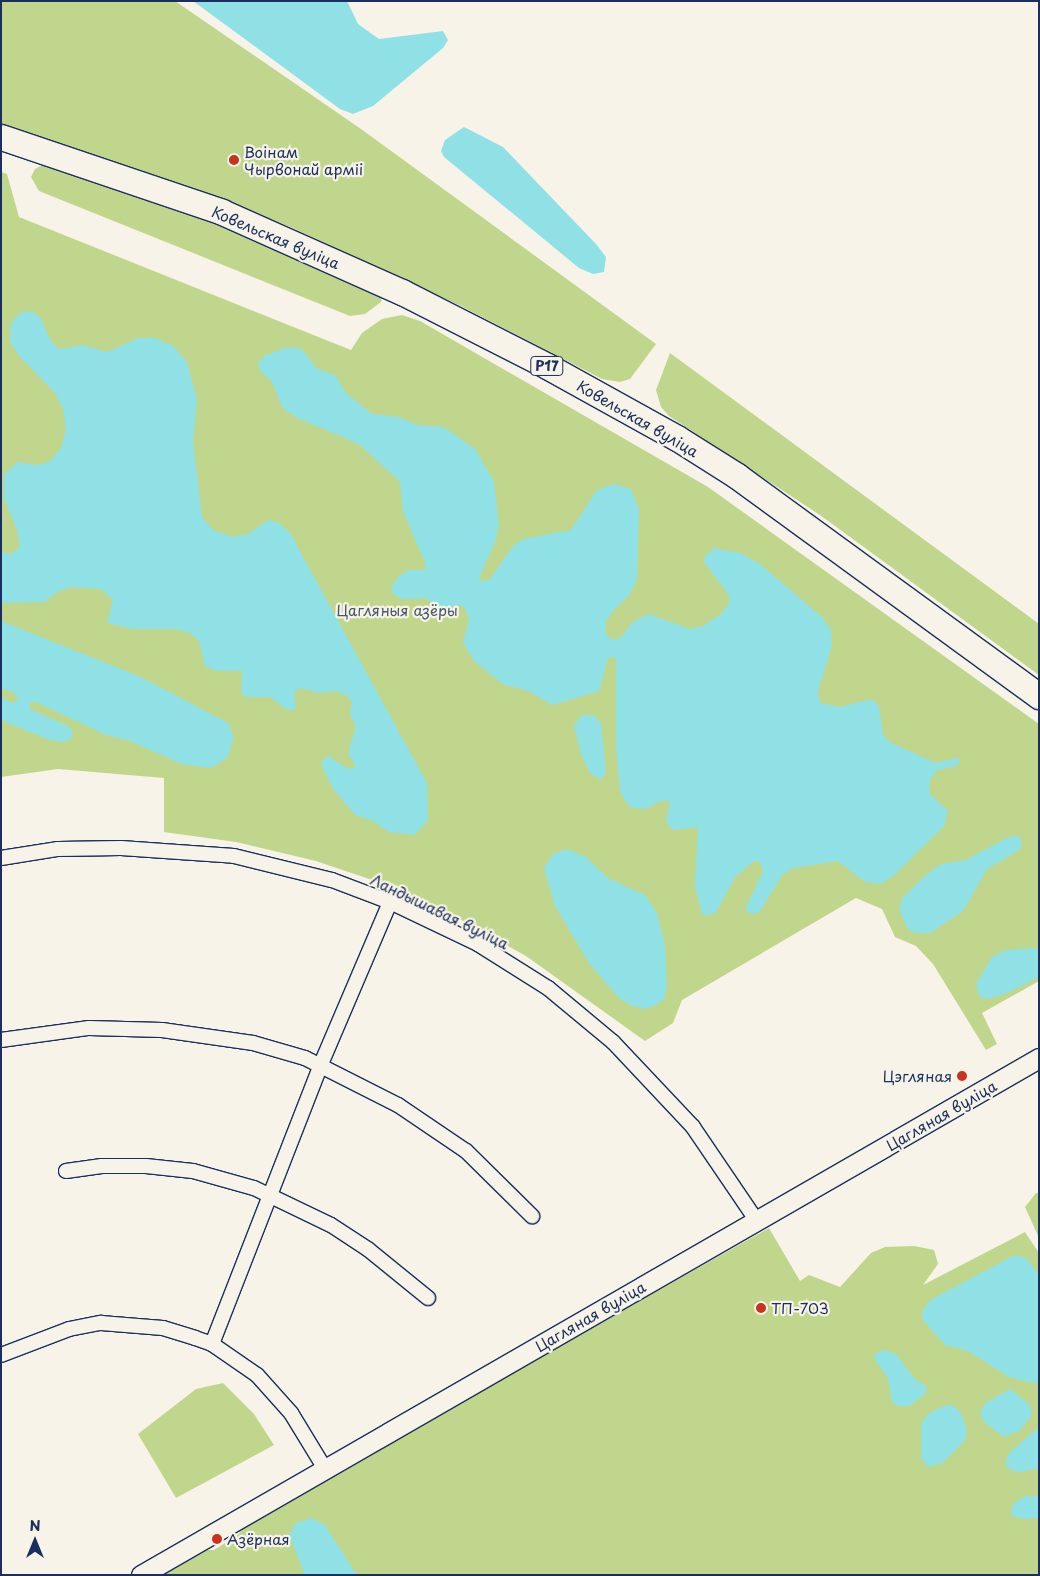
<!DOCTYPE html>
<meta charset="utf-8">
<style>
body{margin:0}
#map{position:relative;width:1040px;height:1576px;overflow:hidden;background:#f7f3e8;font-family:"Playpen Sans",sans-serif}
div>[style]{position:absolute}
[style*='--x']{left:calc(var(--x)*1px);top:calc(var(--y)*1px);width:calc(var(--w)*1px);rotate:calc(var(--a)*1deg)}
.green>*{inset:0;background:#c0d68c}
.water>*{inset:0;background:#8fe1e6}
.roads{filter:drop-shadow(1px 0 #1b2f5e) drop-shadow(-1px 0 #1b2f5e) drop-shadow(0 1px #1b2f5e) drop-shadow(0 -1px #1b2f5e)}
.street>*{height:14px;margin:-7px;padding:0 7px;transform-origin:7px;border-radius:7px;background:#f7f3e8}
.secondary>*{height:19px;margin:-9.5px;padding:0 9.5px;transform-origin:9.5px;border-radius:9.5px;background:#f7f3e8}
.highway>*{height:25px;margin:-12.5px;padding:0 12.5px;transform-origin:12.5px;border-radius:12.5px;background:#f7f3e8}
.dots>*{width:14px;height:14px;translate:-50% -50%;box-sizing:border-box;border:2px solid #f7f3e8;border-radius:50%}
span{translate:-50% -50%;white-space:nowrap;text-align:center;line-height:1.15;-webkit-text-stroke:4.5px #f7f3e8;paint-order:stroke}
.shield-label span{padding:1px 4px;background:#f7f3e8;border:1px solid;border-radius:4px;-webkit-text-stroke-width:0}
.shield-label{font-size:14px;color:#1b2f5e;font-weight:700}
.poi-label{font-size:15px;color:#1b2f5e}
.left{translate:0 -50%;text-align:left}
.right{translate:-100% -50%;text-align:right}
.street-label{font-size:15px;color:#1b2f5e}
.park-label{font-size:15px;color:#44596a}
.frame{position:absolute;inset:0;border:2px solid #1b2f5e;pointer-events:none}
.north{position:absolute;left:10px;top:1516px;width:50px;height:50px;-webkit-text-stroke:4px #f7f3e8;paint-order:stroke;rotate:0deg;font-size:14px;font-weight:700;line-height:20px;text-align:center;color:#1b2f5e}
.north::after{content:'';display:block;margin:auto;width:18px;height:22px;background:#1b2f5e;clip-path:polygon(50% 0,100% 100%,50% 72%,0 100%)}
</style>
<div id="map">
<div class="green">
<div style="clip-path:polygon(1px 1px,175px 1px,361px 129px,656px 344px,630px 379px,620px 382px,602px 379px,459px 305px,288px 226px,158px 176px,1px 126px)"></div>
<div style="clip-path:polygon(44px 164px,158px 197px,382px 297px,381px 302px,365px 314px,350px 316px,39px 191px,31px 177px,35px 169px)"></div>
<div style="clip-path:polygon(1px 172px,7px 174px,19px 217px,351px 350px,362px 333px,382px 319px,402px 315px,420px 321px,708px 487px,1039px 724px,1039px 981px,982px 1013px,997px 1044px,986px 1050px,933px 964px,916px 946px,895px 937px,882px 909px,856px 898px,682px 1000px,673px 1023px,645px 1041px,526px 956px,438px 907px,378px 882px,316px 861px,236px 842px,164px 832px,164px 778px,58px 769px,1px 777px)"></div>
<div style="clip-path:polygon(670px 353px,1039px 624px,1039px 675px,820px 515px,669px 416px,661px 407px,656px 390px)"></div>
<div style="clip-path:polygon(1036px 1193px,1039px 1193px,1039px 1238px,1025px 1207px)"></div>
<div style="clip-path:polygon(769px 1228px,800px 1281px,809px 1275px,840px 1287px,871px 1253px,885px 1247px,914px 1246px,934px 1250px,938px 1264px,923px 1285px,1025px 1232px,1039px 1253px,1039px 1575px,158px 1575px,201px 1550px,214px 1550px,239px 1534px,245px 1524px)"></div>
<div style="clip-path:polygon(223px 1383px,254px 1414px,274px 1445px,176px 1498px,138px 1434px,196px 1389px)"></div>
</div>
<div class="water">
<div style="clip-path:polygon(193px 1px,347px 1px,358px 24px,379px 39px,443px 31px,448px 40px,443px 48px,373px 106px,353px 114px,340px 109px)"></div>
<div style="clip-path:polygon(464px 127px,503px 147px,596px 244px,606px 257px,604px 272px,593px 274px,579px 268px,444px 157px,441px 151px,445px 140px)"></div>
<div style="clip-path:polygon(31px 311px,40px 317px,51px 341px,59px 349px,82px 345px,107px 352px,138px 338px,155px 338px,173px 346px,187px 362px,197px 400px,193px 442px,202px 517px,213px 530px,233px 537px,248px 534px,268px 520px,279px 523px,290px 533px,427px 783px,428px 820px,415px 835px,389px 832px,373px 821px,355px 815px,334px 790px,324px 771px,321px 762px,328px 756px,349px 769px,356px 767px,348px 753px,356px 727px,350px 715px,352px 702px,346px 695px,335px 691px,318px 693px,301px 688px,294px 692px,296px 708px,289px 711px,270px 697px,245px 697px,241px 691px,242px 671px,217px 671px,205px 666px,199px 641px,190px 633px,175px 629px,132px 629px,107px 623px,113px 600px,101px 589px,71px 587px,57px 592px,45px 602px,1px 603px,1px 553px,13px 553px,20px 546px,17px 530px,4px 498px,4px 475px,17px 462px,37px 465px,49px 462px,61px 448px,66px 430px,63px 409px,55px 393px,20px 357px,10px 342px,11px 323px,20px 313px)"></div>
<div style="clip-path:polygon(287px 347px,302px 349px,316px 368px,335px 375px,346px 393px,372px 414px,399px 417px,418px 425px,444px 427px,476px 450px,494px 482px,499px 525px,495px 542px,479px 578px,483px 582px,490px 579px,513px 546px,523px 539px,571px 530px,597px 490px,614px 484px,631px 489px,639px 509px,637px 580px,629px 595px,612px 612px,605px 623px,606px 634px,612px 640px,620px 638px,634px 621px,649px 614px,690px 629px,703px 626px,721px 614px,730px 601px,728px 594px,704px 562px,705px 556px,714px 548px,740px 553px,760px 564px,823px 618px,831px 630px,832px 645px,818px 691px,820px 703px,840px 707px,871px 699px,879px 706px,883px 735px,891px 743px,936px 763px,956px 758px,961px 760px,958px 765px,936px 771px,929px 782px,930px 794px,948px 811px,944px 826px,894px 875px,881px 884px,865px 882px,838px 861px,794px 868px,783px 874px,760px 911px,754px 914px,747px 912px,746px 907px,763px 871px,760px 862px,754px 861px,735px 877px,716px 912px,707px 916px,702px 914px,695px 886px,698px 827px,673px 830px,666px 822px,670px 801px,660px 801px,646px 809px,633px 808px,627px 804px,620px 791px,616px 747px,616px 657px,608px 658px,599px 691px,553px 705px,526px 690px,504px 685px,474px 661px,463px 642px,469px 620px,464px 606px,455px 605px,443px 612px,426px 598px,402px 599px,392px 593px,392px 585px,400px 575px,409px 570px,424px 570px,426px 565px,403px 511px,400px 482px,359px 444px,297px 418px,282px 407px,272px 382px,259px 369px,258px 364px,264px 356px)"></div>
<div style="clip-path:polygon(1px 621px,141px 677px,228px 723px,234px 737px,227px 758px,211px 768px,182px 764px,130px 741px,106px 735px,36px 702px,29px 703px,30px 709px,68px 726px,73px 732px,71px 739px,64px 742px,50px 740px,1px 720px,1px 698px,14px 703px,18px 699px,15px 693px,1px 688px)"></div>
<div style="clip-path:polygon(581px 715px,594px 715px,601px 724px,606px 771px,601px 780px,590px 773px,581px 754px,574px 726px)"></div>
<div style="clip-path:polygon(1019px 836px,1022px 844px,1019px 850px,987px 869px,963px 911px,930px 933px,915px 933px,908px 929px,900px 912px,901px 899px,927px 874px,941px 864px,966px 860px,1008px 837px)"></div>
<div style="clip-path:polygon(567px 849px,586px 857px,608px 878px,645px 895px,657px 913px,665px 945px,667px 988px,664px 999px,655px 1006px,645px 1009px,632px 1006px,618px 997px,589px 963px,555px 906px,544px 868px,553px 854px)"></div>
<div style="clip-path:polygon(1039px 948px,1039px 977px,1005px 994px,987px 999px,980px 997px,976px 984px,992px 957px,1005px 950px)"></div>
<div style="clip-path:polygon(1015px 1255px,1026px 1258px,1039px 1275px,1039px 1382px,1034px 1383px,1009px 1377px,968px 1351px,945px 1345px,922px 1319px,923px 1309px,932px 1299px)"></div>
<div style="clip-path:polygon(884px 1350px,896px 1354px,915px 1379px,927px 1387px,925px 1394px,909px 1406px,896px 1406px,892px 1401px,888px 1378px,874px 1359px,876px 1353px)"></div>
<div style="clip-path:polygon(1010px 1389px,1029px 1404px,1032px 1415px,1020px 1430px,1004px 1437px,984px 1422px,980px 1412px,985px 1403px)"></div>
<div style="clip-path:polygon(945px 1405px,954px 1406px,961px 1413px,967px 1429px,965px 1440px,942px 1463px,928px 1467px,921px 1458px,921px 1424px,928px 1414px)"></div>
<div style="clip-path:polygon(1039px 1427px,1039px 1468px,1022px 1472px,1012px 1471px,1005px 1464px,1009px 1453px)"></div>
<div style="clip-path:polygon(1026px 1496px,1039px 1496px,1039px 1518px,1023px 1519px,1011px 1515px,1013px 1503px)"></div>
<div style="clip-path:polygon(310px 1518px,324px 1524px,357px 1575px,305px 1575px,289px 1535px,296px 1523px)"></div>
</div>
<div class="roads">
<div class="street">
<div style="--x:1;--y:858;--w:58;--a:-9"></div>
<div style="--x:58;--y:849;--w:63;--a:-0.9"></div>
<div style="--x:121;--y:848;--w:113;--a:4"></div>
<div style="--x:234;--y:856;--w:101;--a:13.8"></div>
<div style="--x:332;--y:880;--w:62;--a:20.8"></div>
<div style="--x:390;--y:902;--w:98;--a:25.5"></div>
<div style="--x:478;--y:944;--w:83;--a:32.2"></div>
<div style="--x:548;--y:988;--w:85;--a:39.7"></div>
<div style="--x:613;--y:1042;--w:117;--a:46.7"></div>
<div style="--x:693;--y:1127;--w:114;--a:55.8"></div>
<div style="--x:1;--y:1040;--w:89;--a:-7.8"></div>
<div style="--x:89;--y:1028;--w:73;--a:1.6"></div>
<div style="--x:162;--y:1030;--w:92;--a:8.1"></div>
<div style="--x:253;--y:1043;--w:54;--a:16.1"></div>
<div style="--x:305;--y:1058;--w:104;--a:26.8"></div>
<div style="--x:398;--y:1105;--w:82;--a:34.1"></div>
<div style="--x:466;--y:1151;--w:93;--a:44.6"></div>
<div style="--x:66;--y:1171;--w:36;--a:-8"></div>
<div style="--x:102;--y:1166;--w:44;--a:0"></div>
<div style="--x:146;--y:1166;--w:47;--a:6.1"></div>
<div style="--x:193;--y:1171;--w:63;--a:15.6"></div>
<div style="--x:254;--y:1188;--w:85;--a:25.7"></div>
<div style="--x:331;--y:1225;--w:45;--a:33.3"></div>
<div style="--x:369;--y:1250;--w:76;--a:39.1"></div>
<div style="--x:212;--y:1344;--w:300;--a:-68.7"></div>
<div style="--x:321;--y:1064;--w:176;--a:-66.9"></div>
<div style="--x:1;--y:1355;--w:73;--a:-20.9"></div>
<div style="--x:69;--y:1329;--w:33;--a:-11"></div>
<div style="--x:101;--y:1323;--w:62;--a:4.6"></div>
<div style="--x:163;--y:1328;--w:34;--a:17"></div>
<div style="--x:195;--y:1338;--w:18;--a:19"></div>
<div style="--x:212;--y:1344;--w:55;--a:34.6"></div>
<div style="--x:257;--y:1375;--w:51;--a:48.2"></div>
<div style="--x:291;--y:1413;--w:63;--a:58.6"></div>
</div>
<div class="secondary">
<div style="--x:141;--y:1575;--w:1036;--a:-29.93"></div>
</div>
<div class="highway">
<div style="--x:1;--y:137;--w:233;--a:18.7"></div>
<div style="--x:222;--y:212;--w:197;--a:24"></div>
<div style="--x:402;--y:292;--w:163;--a:27"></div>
<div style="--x:547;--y:366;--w:149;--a:29"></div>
<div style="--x:677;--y:438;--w:71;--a:32.3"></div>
<div style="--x:737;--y:476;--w:374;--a:36.1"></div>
</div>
</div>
<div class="dots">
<div style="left:234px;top:160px;background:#c8321e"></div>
<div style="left:962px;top:1076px;background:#c8321e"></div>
<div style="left:761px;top:1308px;background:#c8321e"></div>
<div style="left:217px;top:1539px;background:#c8321e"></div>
</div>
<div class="shield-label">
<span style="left:547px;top:366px">Р17</span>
</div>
<div class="poi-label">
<span class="left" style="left:244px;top:160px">Воінам<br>Чырвонай арміі</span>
<span class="right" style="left:952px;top:1076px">Цэгляная</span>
<span class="left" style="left:771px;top:1308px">ТП-703</span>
<span class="left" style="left:227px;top:1539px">Азёрная</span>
</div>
<div class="street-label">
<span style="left:276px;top:237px;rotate:23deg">Ковельская вуліца</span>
<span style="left:638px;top:418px;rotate:30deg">Ковельская вуліца</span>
<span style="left:440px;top:911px;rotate:26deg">Ландышавая вуліца</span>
<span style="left:941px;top:1115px;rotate:-30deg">Цагляная вуліца</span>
<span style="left:590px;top:1316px;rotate:-30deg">Цагляная вуліца</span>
</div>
<div class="park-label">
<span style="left:397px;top:610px">Цагляныя азёры</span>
</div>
<div class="frame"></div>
<div class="north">N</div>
</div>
